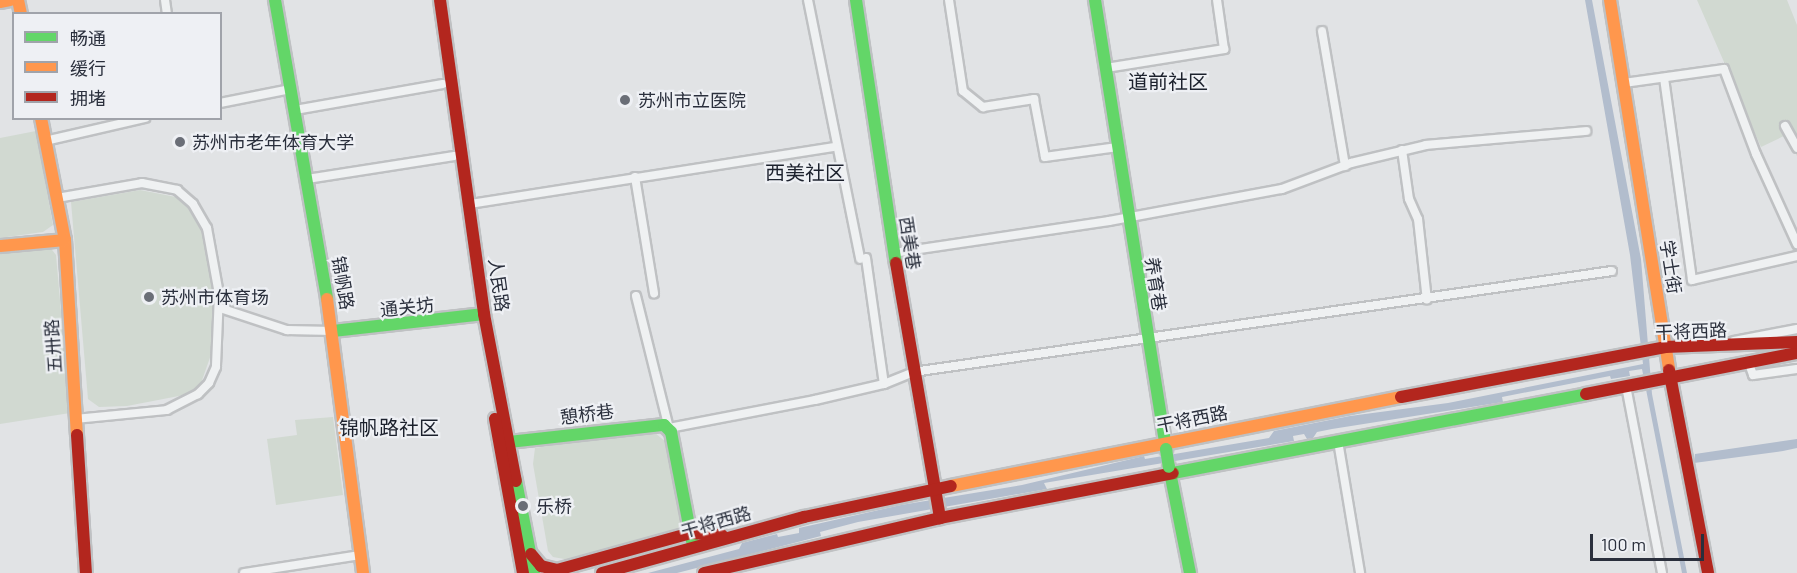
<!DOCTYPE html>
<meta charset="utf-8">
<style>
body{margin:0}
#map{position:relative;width:1797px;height:573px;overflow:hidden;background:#e1e3e5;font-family:Barlow,"Noto Sans SC",sans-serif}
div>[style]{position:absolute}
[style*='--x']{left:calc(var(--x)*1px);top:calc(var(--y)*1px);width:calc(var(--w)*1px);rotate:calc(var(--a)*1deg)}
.green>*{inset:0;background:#d1d9d1}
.water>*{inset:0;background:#b2bdcd}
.roads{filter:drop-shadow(2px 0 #bfc1c3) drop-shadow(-2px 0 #bfc1c3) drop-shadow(0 2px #bfc1c3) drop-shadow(0 -2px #bfc1c3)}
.street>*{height:8px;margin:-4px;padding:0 4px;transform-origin:4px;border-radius:4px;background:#eff1f2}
.fast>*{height:12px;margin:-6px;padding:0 6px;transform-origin:6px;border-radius:6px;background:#63d668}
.slow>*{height:12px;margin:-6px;padding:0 6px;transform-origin:6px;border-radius:6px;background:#ff974d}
.jam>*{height:12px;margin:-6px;padding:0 6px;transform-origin:6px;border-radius:6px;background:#b3261e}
.fast-bridge>*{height:12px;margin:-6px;padding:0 6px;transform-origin:6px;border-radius:6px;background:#63d668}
.dots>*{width:16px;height:16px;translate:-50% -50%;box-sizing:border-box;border:3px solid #eef0f4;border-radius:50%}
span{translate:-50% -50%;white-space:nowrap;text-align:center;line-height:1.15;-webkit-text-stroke:4.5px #eef0f4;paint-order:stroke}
.poi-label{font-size:18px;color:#2a2f3c}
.left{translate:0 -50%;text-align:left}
.street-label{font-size:18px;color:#2a2f3c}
.neighbourhood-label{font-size:20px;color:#1c212d}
.legend{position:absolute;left:12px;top:12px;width:210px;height:108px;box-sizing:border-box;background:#eef0f4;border:2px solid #a0a3aa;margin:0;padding:8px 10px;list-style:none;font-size:18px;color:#2a2f3c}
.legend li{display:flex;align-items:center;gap:12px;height:30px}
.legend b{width:30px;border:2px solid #a0a3aa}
.scale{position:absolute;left:1590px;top:534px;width:114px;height:27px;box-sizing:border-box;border:3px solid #2a2f3c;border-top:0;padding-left:8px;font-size:18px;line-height:21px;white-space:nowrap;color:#2a2f3c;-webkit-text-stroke:4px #eef0f4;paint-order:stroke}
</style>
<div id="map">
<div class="green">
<div style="clip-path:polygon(1697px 0,1787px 0,1797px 25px,1797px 156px,1786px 135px,1761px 147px)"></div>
<div style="clip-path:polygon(36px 131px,53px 225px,43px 232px,0 238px,0 138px)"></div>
<div style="clip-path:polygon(140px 190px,176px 197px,202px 221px,215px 280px,213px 349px,200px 386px,184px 395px,127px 406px,99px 407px,88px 399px,71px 202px)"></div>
<div style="clip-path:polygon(49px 246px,56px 255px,70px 413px,0 424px,0 251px)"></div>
<div style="clip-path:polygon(333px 417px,343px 495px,276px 505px,267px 439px,297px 435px,295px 420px)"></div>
<div style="clip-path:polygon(639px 432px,655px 433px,666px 442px,682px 517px,677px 531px,570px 560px,553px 557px,548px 551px,533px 464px,535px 448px)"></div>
</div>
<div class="water">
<div style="clip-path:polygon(1585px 0,1592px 0,1641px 259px,1652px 394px,1687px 573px,1682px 573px,1642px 369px,1629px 371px,1630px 376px,1611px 379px,1610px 376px,1502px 397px,1503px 402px,1332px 429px,1317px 432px,1313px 438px,1307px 439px,1304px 434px,1293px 436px,1294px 441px,1044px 483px,1047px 489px,858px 522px,820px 532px,821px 536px,677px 573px,648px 573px,739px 549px,742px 543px,777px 534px,778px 537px,799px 533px,799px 528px,901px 505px,1022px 485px,1144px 456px,1145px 459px,1269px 438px,1274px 431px,1350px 416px,1448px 403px,1643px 364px,1630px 255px)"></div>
<div style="clip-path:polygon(1797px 439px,1797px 448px,1783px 451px,1694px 463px,1695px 454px)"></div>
</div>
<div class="roads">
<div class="street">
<div style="--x:165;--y:0;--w:14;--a:82"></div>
<div style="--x:808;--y:0;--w:264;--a:78.6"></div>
<div style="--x:949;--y:0;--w:92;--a:81.3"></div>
<div style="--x:963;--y:91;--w:26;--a:39"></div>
<div style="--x:983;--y:107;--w:52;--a:-8.9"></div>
<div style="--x:1034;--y:99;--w:59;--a:79.3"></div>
<div style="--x:1045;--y:157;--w:73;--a:-7.9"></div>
<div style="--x:1322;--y:31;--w:137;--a:80.3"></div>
<div style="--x:1106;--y:68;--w:120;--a:-9.1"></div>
<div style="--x:1224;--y:49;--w:49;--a:-98.1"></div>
<div style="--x:1664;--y:78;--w:204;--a:82.1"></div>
<div style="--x:1692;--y:280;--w:108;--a:-12.9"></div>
<div style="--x:1624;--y:83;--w:101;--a:-8"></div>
<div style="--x:1724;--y:69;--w:91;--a:69.4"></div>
<div style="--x:1756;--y:154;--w:99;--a:65.5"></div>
<div style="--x:220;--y:103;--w:72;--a:-11.2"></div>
<div style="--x:295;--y:110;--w:150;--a:-10"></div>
<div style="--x:1785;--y:126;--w:25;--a:61"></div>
<div style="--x:45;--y:141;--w:103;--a:-13"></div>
<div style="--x:1402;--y:150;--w:49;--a:81.9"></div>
<div style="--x:1409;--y:199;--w:22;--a:66"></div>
<div style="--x:1418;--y:219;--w:81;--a:83.7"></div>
<div style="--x:635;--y:177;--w:118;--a:80.7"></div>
<div style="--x:307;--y:179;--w:149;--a:-8.9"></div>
<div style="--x:57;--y:198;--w:86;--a:-10"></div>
<div style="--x:142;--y:183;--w:36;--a:11"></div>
<div style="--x:177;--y:190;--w:21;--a:41"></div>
<div style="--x:193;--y:204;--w:28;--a:60"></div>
<div style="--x:207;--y:228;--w:67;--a:79.7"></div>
<div style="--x:219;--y:294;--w:73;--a:92.4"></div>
<div style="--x:216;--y:367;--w:17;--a:114"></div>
<div style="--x:209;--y:383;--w:16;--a:135"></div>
<div style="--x:198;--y:394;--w:35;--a:153"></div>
<div style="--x:167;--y:410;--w:91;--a:174.4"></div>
<div style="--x:470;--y:204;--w:370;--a:-8.9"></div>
<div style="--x:893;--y:253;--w:218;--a:-8.4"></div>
<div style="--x:1109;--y:221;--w:176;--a:-10.5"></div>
<div style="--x:1282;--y:189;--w:74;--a:-20.6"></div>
<div style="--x:1351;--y:163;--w:77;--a:-13.5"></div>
<div style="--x:1426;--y:145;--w:161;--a:-5"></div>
<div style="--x:866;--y:258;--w:127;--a:81.9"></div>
<div style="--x:636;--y:296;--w:136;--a:76"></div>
<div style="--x:669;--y:428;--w:149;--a:-10.9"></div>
<div style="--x:815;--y:400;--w:71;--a:-13.1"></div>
<div style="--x:884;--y:384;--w:31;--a:-22"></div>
<div style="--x:913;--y:372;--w:706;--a:-8.22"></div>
<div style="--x:220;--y:308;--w:71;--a:18.2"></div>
<div style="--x:287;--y:330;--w:46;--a:1.2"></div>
<div style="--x:1734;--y:341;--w:64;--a:-10.8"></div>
<div style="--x:1748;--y:361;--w:15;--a:70"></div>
<div style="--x:1753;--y:375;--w:44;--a:-7.8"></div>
<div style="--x:1626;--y:386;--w:190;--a:79.1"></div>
<div style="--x:1338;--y:441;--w:134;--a:80.5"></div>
<div style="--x:244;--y:573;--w:117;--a:-8.8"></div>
</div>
<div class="fast">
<div style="--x:275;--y:0;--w:303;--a:80.1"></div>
<div style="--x:856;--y:0;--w:266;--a:81.4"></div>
<div style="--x:1095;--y:0;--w:455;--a:81"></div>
<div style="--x:333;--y:331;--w:152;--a:-6.4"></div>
<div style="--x:509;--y:442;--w:156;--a:-6.3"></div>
<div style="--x:664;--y:425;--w:10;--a:45"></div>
<div style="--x:671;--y:432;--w:111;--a:79.1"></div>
<div style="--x:1169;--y:467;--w:108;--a:78.8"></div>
<div style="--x:1173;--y:473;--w:420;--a:-10.8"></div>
<div style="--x:516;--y:481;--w:94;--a:78.9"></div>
</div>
<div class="slow">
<div style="--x:18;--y:0;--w:14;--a:78"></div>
<div style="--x:1610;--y:0;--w:375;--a:80.9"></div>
<div style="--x:0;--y:2;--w:10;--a:-11"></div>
<div style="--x:41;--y:118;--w:124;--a:78.9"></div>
<div style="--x:65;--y:240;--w:195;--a:86.5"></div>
<div style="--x:0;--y:246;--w:65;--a:-5.3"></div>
<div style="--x:327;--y:299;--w:276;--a:82.5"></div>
<div style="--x:951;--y:486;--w:459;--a:-11.2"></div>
</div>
<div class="jam">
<div style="--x:440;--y:0;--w:317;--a:82"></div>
<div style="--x:484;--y:314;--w:170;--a:79.2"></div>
<div style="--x:896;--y:263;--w:259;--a:80.2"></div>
<div style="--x:1669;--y:370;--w:207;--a:79.1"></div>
<div style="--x:1586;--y:394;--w:215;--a:-11"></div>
<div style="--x:1401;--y:397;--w:269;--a:-10.7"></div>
<div style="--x:1665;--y:347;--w:132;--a:-2.2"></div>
<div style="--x:495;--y:419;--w:157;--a:79.7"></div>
<div style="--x:77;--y:435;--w:138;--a:86.3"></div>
<div style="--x:531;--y:554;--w:16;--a:50"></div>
<div style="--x:541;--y:566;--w:16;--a:14"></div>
<div style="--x:557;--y:570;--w:139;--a:-15.4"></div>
<div style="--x:691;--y:533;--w:31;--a:4"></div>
<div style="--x:602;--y:573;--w:210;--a:-15.5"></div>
<div style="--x:804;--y:517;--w:150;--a:-11.9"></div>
<div style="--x:704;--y:573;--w:242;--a:-13.1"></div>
<div style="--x:940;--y:518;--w:237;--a:-10.9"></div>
</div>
</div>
<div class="fast-bridge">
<div style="--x:1166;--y:449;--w:18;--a:81"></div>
</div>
<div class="dots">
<div style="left:625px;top:100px;background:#6a6e77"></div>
<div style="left:180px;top:142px;background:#6a6e77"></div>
<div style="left:149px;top:297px;background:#6a6e77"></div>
<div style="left:523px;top:506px;background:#6a6e77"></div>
</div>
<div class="poi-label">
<span class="left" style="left:638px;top:100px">苏州市立医院</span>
<span class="left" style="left:192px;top:142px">苏州市老年体育大学</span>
<span class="left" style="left:161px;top:297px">苏州市体育场</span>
<span class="left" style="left:536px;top:506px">乐桥</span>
</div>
<div class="street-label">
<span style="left:910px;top:243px;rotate:81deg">西美巷</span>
<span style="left:1671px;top:267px;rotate:81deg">学士街</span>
<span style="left:343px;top:283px;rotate:80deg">锦帆路</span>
<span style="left:1156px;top:284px;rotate:81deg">养育巷</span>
<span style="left:499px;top:285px;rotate:82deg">人民路</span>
<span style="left:407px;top:307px;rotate:-6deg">通关坊</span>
<span style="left:1691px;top:331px;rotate:-2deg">干将西路</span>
<span style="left:53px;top:346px;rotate:-94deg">五卅路</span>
<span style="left:587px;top:414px;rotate:-7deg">憩桥巷</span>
<span style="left:1192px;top:419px;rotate:-11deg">干将西路</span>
<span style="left:716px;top:522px;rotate:-16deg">干将西路</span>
</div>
<div class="neighbourhood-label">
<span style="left:1168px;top:81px">道前社区</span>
<span style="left:805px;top:172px">西美社区</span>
<span style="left:389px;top:427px">锦帆路社区</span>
</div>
<ul class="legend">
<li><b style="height:8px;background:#63d668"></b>畅通</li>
<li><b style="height:8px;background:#ff974d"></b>缓行</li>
<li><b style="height:8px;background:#b3261e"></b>拥堵</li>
</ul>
<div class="scale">100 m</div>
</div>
